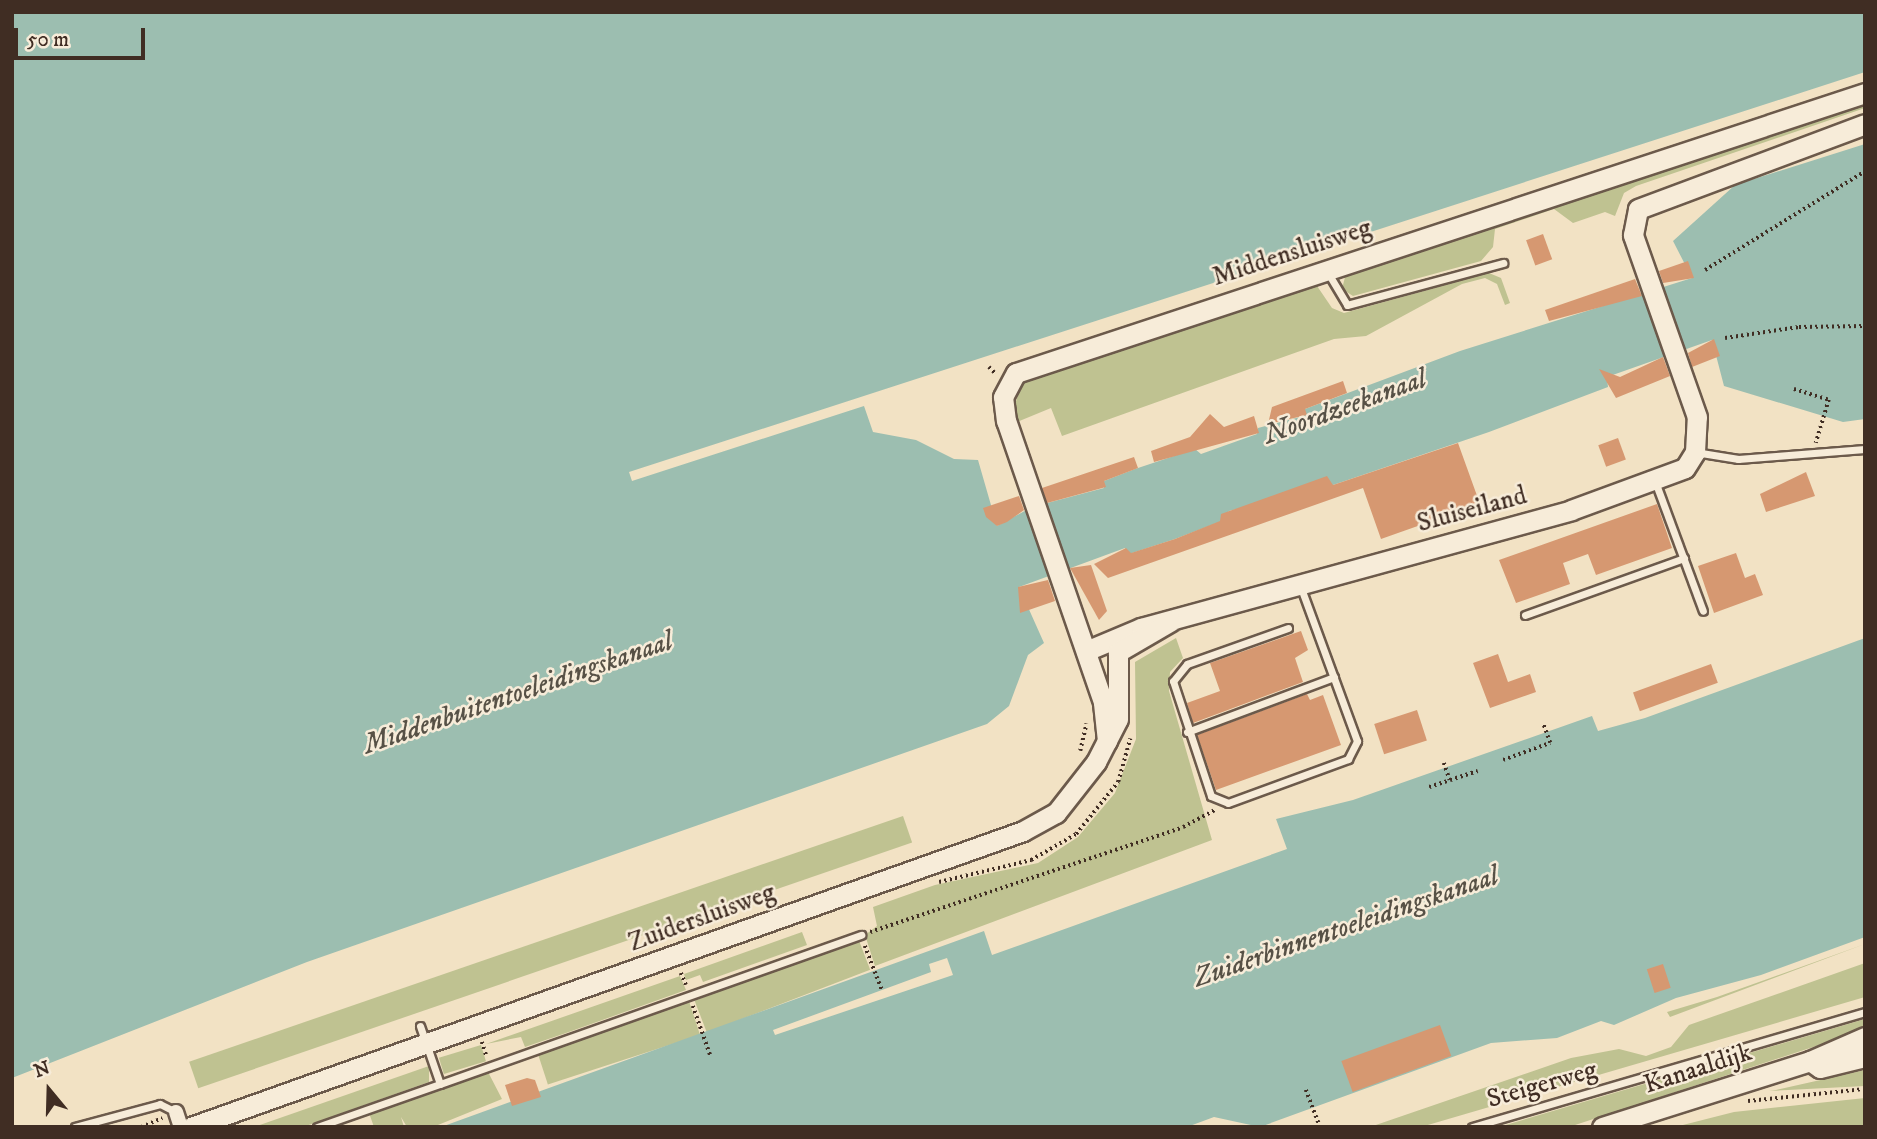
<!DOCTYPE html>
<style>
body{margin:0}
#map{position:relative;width:1877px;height:1139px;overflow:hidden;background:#f2e2c4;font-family:"IM FELL DW Pica",serif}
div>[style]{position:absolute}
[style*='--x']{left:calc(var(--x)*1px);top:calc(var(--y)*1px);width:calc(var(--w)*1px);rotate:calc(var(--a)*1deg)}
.green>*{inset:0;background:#bfc291;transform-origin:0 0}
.water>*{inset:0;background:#9cbeb0}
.pier>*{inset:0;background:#f2e2c4}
.building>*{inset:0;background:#d69871;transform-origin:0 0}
.path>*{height:3.5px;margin-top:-1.75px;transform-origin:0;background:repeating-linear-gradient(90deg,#402d23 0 2px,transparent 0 5.5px)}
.roads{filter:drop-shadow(2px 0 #6c5a4b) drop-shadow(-2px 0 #6c5a4b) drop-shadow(0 2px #6c5a4b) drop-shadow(0 -2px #6c5a4b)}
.lane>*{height:7px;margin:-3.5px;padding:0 3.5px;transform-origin:3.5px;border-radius:3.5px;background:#f7ecd9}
.street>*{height:14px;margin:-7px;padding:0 7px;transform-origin:7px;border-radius:7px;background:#f7ecd9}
.secondary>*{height:19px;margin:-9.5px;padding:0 9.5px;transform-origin:9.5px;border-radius:9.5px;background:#f7ecd9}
span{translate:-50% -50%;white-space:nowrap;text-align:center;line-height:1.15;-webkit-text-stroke:5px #f7ecd9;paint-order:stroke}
.street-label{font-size:26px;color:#402d23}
.water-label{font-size:28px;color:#575146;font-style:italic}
.frame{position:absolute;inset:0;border:14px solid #402d23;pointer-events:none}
.north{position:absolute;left:14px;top:1055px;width:70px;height:70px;-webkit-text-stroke:5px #f7ecd9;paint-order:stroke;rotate:341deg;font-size:19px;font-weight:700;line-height:28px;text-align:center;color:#402d23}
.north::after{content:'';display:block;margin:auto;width:24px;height:32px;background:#402d23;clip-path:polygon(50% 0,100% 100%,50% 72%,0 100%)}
.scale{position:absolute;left:14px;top:28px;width:131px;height:32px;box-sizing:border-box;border:4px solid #402d23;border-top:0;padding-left:9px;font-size:21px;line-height:24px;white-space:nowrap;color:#402d23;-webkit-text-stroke:5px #f7ecd9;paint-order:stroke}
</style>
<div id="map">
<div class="green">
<div style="clip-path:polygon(1865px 101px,1865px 108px,1636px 186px,1624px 193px,1615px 216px,1605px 212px,1573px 223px,1554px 209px,1495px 229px,1493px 247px,1481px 261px,1353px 296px,1342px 289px,1346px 273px)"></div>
<div style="clip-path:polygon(1489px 273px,1501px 278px,1510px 303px,1505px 305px,1497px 284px,1485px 278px,1462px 284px,1366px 336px,1334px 339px,1062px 436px,1051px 408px,1017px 422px,1013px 411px,1022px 382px,1067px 361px,1315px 283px,1332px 308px,1344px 313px)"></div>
<div style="clip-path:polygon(1176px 638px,1183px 658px,1170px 672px,1169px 691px,1212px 840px,875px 966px,865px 935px,877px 926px,873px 907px,935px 885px,1038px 863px,1078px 837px,1115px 793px,1136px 739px,1135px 662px)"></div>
<div style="left:903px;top:816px;width:28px;height:755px;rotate:71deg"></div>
<div style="clip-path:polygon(802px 932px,807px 945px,703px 982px,700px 975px,686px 980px,684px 974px)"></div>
<div style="left:858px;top:938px;width:34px;height:175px;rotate:69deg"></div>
<div style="clip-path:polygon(1865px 944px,1670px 1017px,1667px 1012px,1717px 997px)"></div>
<div style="clip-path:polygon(1865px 963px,1865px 997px,1421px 1127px,1370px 1127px,1571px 1058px,1619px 1049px,1646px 1056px,1671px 1047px,1689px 1025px)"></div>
<div style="clip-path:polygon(680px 976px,686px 990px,566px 1033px,525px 1047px,521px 1037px,486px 1044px)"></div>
<div style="left:688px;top:998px;width:39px;height:160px;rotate:72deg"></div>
<div style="clip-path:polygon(1865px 1019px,1865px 1030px,1569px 1127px,1499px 1127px)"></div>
<div style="left:481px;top:1045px;width:17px;height:44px;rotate:73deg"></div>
<div style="clip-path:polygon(429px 1066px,429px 1082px,303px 1127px,254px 1127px)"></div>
<div style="clip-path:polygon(487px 1070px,502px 1099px,433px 1127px,407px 1127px,401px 1117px,404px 1127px,374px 1127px,369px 1113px)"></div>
<div style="clip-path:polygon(1865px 1070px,1865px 1086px,1769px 1091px,1776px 1090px)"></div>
<div style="clip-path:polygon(1865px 1098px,1865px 1127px,1675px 1127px,1734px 1112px)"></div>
</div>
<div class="water">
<div style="clip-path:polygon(12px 12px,1865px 12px,1865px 72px,629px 472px,632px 481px,864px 406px,873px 432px,916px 440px,954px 459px,978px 460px,997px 526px,1032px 507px,1104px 488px,1104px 481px,1135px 469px,1195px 449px,1201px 454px,1257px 434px,1258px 428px,1304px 416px,1305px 409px,1460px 351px,1692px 278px,1673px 241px,1735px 185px,1865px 144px,1865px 419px,1843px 422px,1724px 386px,1712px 340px,1607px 377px,1608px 387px,1489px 432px,1333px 485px,1229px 511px,1222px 521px,1175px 539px,1129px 554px,1125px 548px,1019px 587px,1044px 643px,1028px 655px,1009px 706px,987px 724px,307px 962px,12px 1078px)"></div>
<div style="clip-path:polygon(1865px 638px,1865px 937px,1761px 975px,1676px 998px,1614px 1025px,1601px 1021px,1557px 1038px,1491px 1043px,1260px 1127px,1214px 1117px,1187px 1127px,441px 1127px,984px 931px,992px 955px,1287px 849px,1276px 819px,1353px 800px,1592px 716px,1598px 731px,1645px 718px)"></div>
</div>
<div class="pier">
<div style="clip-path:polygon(947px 958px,953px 975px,775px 1035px,773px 1030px,931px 972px,929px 964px)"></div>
</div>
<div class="building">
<div style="left:1543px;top:234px;width:27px;height:18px;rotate:70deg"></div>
<div style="clip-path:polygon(1688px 261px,1694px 278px,1663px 283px,1659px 271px)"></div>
<div style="clip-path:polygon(1635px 279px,1642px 296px,1549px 321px,1545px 310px)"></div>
<div style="clip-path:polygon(1714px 339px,1720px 356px,1692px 367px,1688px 353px)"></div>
<div style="clip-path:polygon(1663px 357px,1670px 376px,1616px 398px,1599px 369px,1620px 377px)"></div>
<div style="clip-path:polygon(1343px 381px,1347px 393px,1305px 409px,1307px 415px,1268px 424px,1272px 407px)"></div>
<div style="clip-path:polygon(1210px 414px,1224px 427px,1254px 416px,1259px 433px,1154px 462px,1151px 451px,1190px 437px)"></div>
<div style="left:1618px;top:438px;width:23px;height:21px;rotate:70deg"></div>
<div style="clip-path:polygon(1458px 443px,1480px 504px,1381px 539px,1363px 488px,1108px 578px,1094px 564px,1126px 548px,1131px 553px,1175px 539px,1220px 521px,1221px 514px,1327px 476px,1333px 485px)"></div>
<div style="clip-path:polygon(1134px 457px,1138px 468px,1104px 481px,1106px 487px,1047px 503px,1042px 488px)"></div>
<div style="clip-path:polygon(1806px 472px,1815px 496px,1766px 512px,1760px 494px)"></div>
<div style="clip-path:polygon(1019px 496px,1024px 510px,1007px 522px,997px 526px,986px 517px,983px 508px)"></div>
<div style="clip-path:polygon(1657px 504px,1672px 548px,1596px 575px,1588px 554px,1563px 563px,1570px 584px,1516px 603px,1499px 560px)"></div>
<div style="clip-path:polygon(1736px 553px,1745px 578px,1755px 574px,1763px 595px,1714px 613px,1698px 566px)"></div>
<div style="clip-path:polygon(1091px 565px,1107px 611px,1099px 620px,1070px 568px)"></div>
<div style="clip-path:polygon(1048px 580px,1055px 601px,1020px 613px,1018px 587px)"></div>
<div style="clip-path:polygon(1301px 631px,1308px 650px,1295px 658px,1303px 682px,1193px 723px,1187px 703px,1220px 691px,1210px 663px)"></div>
<div style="clip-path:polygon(1498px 654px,1508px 682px,1530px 674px,1536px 692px,1490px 708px,1473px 663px)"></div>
<div style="left:1711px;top:664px;width:20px;height:83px;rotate:70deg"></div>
<div style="clip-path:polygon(1307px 694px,1310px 700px,1323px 695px,1341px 745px,1216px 790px,1197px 735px)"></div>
<div style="left:1417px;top:710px;width:32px;height:45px;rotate:72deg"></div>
<div style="left:1663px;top:964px;width:25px;height:17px;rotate:72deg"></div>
<div style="left:1440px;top:1025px;width:33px;height:105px;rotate:70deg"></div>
<div style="clip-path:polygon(527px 1078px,535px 1080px,541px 1097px,512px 1106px,505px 1085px)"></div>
</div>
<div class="path">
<div style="--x:1705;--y:270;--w:188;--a:-31.7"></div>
<div style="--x:1725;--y:338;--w:75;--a:-8.5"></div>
<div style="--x:1799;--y:327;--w:66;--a:-0.9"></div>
<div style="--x:989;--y:367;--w:8;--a:45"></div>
<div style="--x:1794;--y:389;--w:37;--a:17"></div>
<div style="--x:1829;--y:400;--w:45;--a:106.8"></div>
<div style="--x:1080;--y:751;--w:28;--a:-77"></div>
<div style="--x:1503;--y:760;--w:50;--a:-19.9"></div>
<div style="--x:1550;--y:743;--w:20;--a:-110"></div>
<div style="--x:1444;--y:763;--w:18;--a:71"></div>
<div style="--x:1450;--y:780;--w:29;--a:-18"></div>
<div style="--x:1429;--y:787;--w:22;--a:-18"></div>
<div style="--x:939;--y:882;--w:95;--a:-13.4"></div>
<div style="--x:1031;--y:860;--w:52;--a:-30"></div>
<div style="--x:1076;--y:834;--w:67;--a:-51.1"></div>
<div style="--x:1118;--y:782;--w:45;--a:-74.4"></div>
<div style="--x:870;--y:932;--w:330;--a:-18.5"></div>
<div style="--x:1183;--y:827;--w:36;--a:-28"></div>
<div style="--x:865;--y:946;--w:47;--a:68.9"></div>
<div style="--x:681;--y:973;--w:13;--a:67"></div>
<div style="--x:693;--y:1006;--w:54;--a:70.6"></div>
<div style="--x:482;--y:1042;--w:16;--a:72"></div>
<div style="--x:1306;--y:1090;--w:40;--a:69"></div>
<div style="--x:1748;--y:1101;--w:118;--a:-5.9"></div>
<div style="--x:141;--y:1127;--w:23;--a:-23"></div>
<div style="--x:1841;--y:1127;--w:3;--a:0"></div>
</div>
<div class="roads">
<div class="lane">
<div style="--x:1328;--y:273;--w:37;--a:59"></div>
<div style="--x:1347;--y:305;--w:162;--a:-15.1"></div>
<div style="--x:1695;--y:452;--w:44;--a:9.2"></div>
<div style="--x:1738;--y:459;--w:127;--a:-4.5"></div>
<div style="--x:1656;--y:484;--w:135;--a:69.7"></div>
<div style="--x:1525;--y:615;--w:169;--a:-19.7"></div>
<div style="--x:1288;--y:628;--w:107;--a:160.4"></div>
<div style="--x:1187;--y:664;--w:22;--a:129"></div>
<div style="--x:1173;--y:681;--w:121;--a:71.7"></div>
<div style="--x:1211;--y:796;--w:18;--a:22"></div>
<div style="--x:1228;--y:803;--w:128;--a:-20.1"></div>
<div style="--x:1348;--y:759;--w:20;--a:-63"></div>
<div style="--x:1357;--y:741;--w:166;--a:-110.1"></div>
<div style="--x:1187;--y:732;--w:157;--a:-20.5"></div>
<div style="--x:420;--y:1026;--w:61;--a:71"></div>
<div style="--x:440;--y:1084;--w:447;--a:-19.5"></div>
<div style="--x:75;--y:1127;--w:88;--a:-15.1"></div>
<div style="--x:160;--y:1104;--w:18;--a:27"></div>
<div style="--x:317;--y:1127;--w:130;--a:-19.3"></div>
<div style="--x:1472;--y:1127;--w:409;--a:-16.3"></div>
</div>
<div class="street">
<div style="--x:176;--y:1112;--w:16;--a:72"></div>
</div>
<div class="secondary">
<div style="--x:1086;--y:651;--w:60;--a:-22.7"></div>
<div style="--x:1141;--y:628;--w:446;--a:-15.3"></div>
<div style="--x:1571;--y:510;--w:121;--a:-20.2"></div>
<div style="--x:1685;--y:468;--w:19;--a:-58"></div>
<div style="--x:1695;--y:452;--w:35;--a:-87"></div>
<div style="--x:1697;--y:417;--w:193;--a:-109.4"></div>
<div style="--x:1633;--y:235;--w:26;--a:-79"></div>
<div style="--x:1638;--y:209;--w:242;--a:-20.5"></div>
<div style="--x:1107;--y:741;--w:39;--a:-96"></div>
<div style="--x:1103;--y:702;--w:297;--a:-109"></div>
<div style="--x:1006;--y:421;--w:24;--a:-97"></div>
<div style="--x:1003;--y:397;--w:27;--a:-62"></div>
<div style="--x:1016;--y:373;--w:894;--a:-18.25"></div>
<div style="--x:1810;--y:1061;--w:12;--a:35"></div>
<div style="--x:1820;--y:1068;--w:46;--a:-13.7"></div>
<div style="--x:191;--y:1127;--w:883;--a:-19.58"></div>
<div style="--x:1023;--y:831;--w:38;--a:-29"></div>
<div style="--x:1056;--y:813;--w:65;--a:-51.9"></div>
<div style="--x:1096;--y:762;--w:48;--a:-62.9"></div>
<div style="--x:1118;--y:719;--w:67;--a:-90"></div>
<div style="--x:1118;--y:652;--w:61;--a:-30.3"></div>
<div style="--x:1602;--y:1127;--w:218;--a:-17.6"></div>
<div style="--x:1810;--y:1061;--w:60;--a:-23.6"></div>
</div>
</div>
<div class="street-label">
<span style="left:1292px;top:253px;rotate:-18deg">Middensluisweg</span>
<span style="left:1472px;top:510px;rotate:-15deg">Sluiseiland</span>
<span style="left:702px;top:918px;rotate:-20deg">Zuidersluisweg</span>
<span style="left:1698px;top:1069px;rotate:-18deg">Kanaaldijk</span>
<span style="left:1542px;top:1085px;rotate:-16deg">Steigerweg</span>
</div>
<div class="water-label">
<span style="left:1345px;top:407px;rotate:-20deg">Noordzeekanaal</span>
<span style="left:518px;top:693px;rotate:-19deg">Middenbuitentoeleidingskanaal</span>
<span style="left:1346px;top:927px;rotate:-19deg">Zuiderbinnentoeleidingskanaal</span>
</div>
<div class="frame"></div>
<div class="north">N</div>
<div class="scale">50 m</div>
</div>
